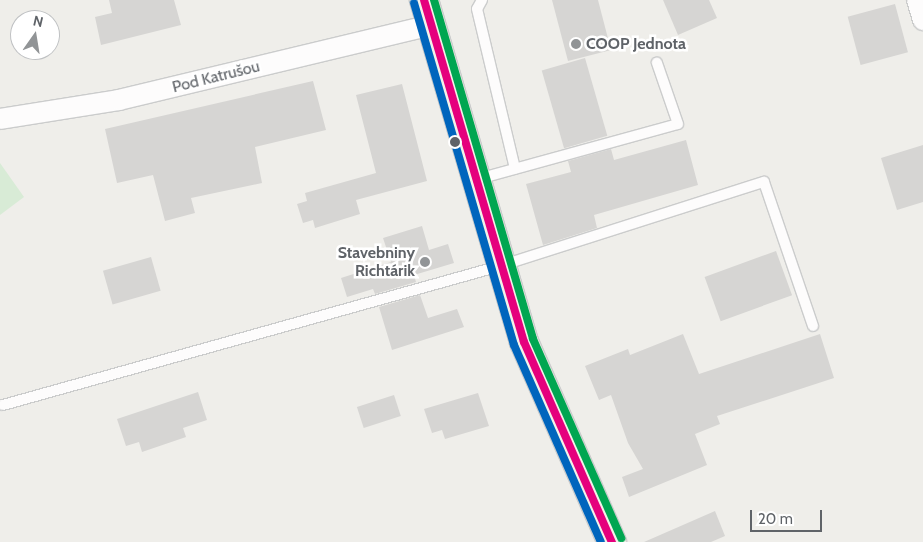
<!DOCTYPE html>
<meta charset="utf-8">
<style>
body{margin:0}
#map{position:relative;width:923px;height:542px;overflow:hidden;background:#efeeea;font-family:Cabin,sans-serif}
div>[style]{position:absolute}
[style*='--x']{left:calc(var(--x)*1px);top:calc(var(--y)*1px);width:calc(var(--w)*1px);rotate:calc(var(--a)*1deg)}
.green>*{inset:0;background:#d8ebd6}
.building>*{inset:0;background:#d6d5d3;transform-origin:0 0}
.roads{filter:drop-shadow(1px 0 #cbcccc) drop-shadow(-1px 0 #cbcccc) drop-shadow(0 1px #cbcccc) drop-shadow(0 -1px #cbcccc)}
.service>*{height:10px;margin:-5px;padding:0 5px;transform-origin:5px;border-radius:5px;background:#fdfcfc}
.minor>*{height:20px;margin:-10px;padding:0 10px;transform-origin:10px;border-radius:10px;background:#fdfcfc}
.primary>*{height:28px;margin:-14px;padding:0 14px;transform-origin:14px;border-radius:14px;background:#f4f2e9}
.bus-1>*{height:8px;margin:-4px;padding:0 4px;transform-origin:4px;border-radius:4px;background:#e5007d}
.bus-2>*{height:8px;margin:-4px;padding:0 4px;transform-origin:4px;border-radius:4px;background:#0065bd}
.bus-3>*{height:8px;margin:-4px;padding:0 4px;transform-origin:4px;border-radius:4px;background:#00a651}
.dots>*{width:14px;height:14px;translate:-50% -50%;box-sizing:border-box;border:2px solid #fff;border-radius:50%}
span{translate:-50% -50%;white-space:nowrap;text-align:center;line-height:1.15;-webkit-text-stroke:5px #fff;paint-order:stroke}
.poi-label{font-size:16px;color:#5f6368;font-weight:700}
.left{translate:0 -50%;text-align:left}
.right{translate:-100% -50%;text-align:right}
.street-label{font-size:16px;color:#5f6368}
.north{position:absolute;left:10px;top:10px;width:50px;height:50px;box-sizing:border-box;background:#fff;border:1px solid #bfc1c3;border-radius:50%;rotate:13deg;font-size:14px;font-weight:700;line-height:20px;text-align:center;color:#5f6368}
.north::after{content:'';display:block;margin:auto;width:18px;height:22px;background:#919496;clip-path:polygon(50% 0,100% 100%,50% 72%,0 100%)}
.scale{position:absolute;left:750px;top:510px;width:72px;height:22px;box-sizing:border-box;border:2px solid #5f6368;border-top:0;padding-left:6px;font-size:15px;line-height:18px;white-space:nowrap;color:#5f6368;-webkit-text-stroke:4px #fff;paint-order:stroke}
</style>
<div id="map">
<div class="green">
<div style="clip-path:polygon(0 163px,24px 197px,0 215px)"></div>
</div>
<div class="building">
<div style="clip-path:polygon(109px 0,174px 0,181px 25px,101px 45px,95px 17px,112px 13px)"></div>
<div style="clip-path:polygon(552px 0,598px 0,611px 50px,568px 61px)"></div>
<div style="clip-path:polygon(663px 0,709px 0,717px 18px,678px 35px)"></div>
<div style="left:895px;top:4px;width:50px;height:49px;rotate:75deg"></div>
<div style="left:585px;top:58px;width:81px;height:45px;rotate:74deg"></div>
<div style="clip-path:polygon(313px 81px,326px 130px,255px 147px,262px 183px,191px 198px,195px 213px,165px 221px,153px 175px,117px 183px,105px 129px)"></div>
<div style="clip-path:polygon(402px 84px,427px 181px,356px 200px,360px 214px,315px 228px,313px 220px,303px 223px,297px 204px,307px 201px,305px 193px,376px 173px,356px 95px)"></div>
<div style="clip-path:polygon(686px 140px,698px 185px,594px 215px,597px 228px,543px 245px,526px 184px,571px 172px,568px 161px,611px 149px,614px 160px)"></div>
<div style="clip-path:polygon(923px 145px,923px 202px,897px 210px,881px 158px)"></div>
<div style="clip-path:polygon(422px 226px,429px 250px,448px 244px,454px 263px,414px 275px,416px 282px,375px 294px,373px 289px,347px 297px,341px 278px,391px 262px,383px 238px)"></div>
<div style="left:776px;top:251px;width:47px;height:76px;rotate:70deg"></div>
<div style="left:151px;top:257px;width:35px;height:50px;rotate:74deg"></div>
<div style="clip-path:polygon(420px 295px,428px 318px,457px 309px,464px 327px,392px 350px,379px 307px)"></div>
<div style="clip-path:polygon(683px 334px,699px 374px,820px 334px,834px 378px,717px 416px,720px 424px,695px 434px,707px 465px,629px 497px,622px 477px,643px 469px,628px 443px,611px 395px,599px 400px,585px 366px,628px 349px,630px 355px)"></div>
<div style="clip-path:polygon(198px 392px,207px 420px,183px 428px,186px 437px,142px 452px,139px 442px,126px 446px,117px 419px)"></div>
<div style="clip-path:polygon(478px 393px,489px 426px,445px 439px,442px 430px,432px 433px,424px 409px)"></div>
<div style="left:394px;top:395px;width:22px;height:39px;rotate:72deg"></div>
<div style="clip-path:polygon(715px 511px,725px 536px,711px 542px,644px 542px)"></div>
</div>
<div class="roads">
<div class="service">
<div style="--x:482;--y:0;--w:10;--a:119"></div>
<div style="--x:477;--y:9;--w:164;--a:76.6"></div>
<div style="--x:478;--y:179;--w:207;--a:-15.4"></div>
<div style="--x:678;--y:124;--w:65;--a:-109"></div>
<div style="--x:3;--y:405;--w:516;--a:-15.63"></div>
<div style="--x:500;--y:266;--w:277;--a:-17.7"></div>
<div style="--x:764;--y:182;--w:152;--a:71.2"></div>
</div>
<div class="minor">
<div style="--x:917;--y:0;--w:21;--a:73"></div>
<div style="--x:0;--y:119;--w:121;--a:-9.1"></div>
<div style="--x:119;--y:100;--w:321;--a:-13.5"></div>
</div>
<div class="primary">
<div style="--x:424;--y:0;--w:356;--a:73.7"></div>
<div style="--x:524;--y:342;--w:219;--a:66.3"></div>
</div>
</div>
<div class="bus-1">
<div style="--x:424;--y:0;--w:356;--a:73.7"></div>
<div style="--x:524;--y:342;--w:219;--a:66.3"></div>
</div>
<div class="bus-2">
<div style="--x:414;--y:3;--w:356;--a:73.7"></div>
<div style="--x:514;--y:345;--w:215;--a:66.2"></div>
</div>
<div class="bus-3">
<div style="--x:434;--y:0;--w:353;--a:73.7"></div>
<div style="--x:533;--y:339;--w:218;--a:66.1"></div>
</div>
<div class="dots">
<div style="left:576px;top:44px;background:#919496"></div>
<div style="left:455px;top:142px;background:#5f6368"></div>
<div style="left:425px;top:262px;background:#919496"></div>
</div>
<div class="poi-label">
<span class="left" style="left:586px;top:44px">COOP Jednota</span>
<span class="right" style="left:415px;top:262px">Stavebniny<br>Richtárik</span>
</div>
<div class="street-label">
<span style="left:216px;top:77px;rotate:-14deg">Pod Katrušou</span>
</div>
<div class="north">N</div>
<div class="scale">20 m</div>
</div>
